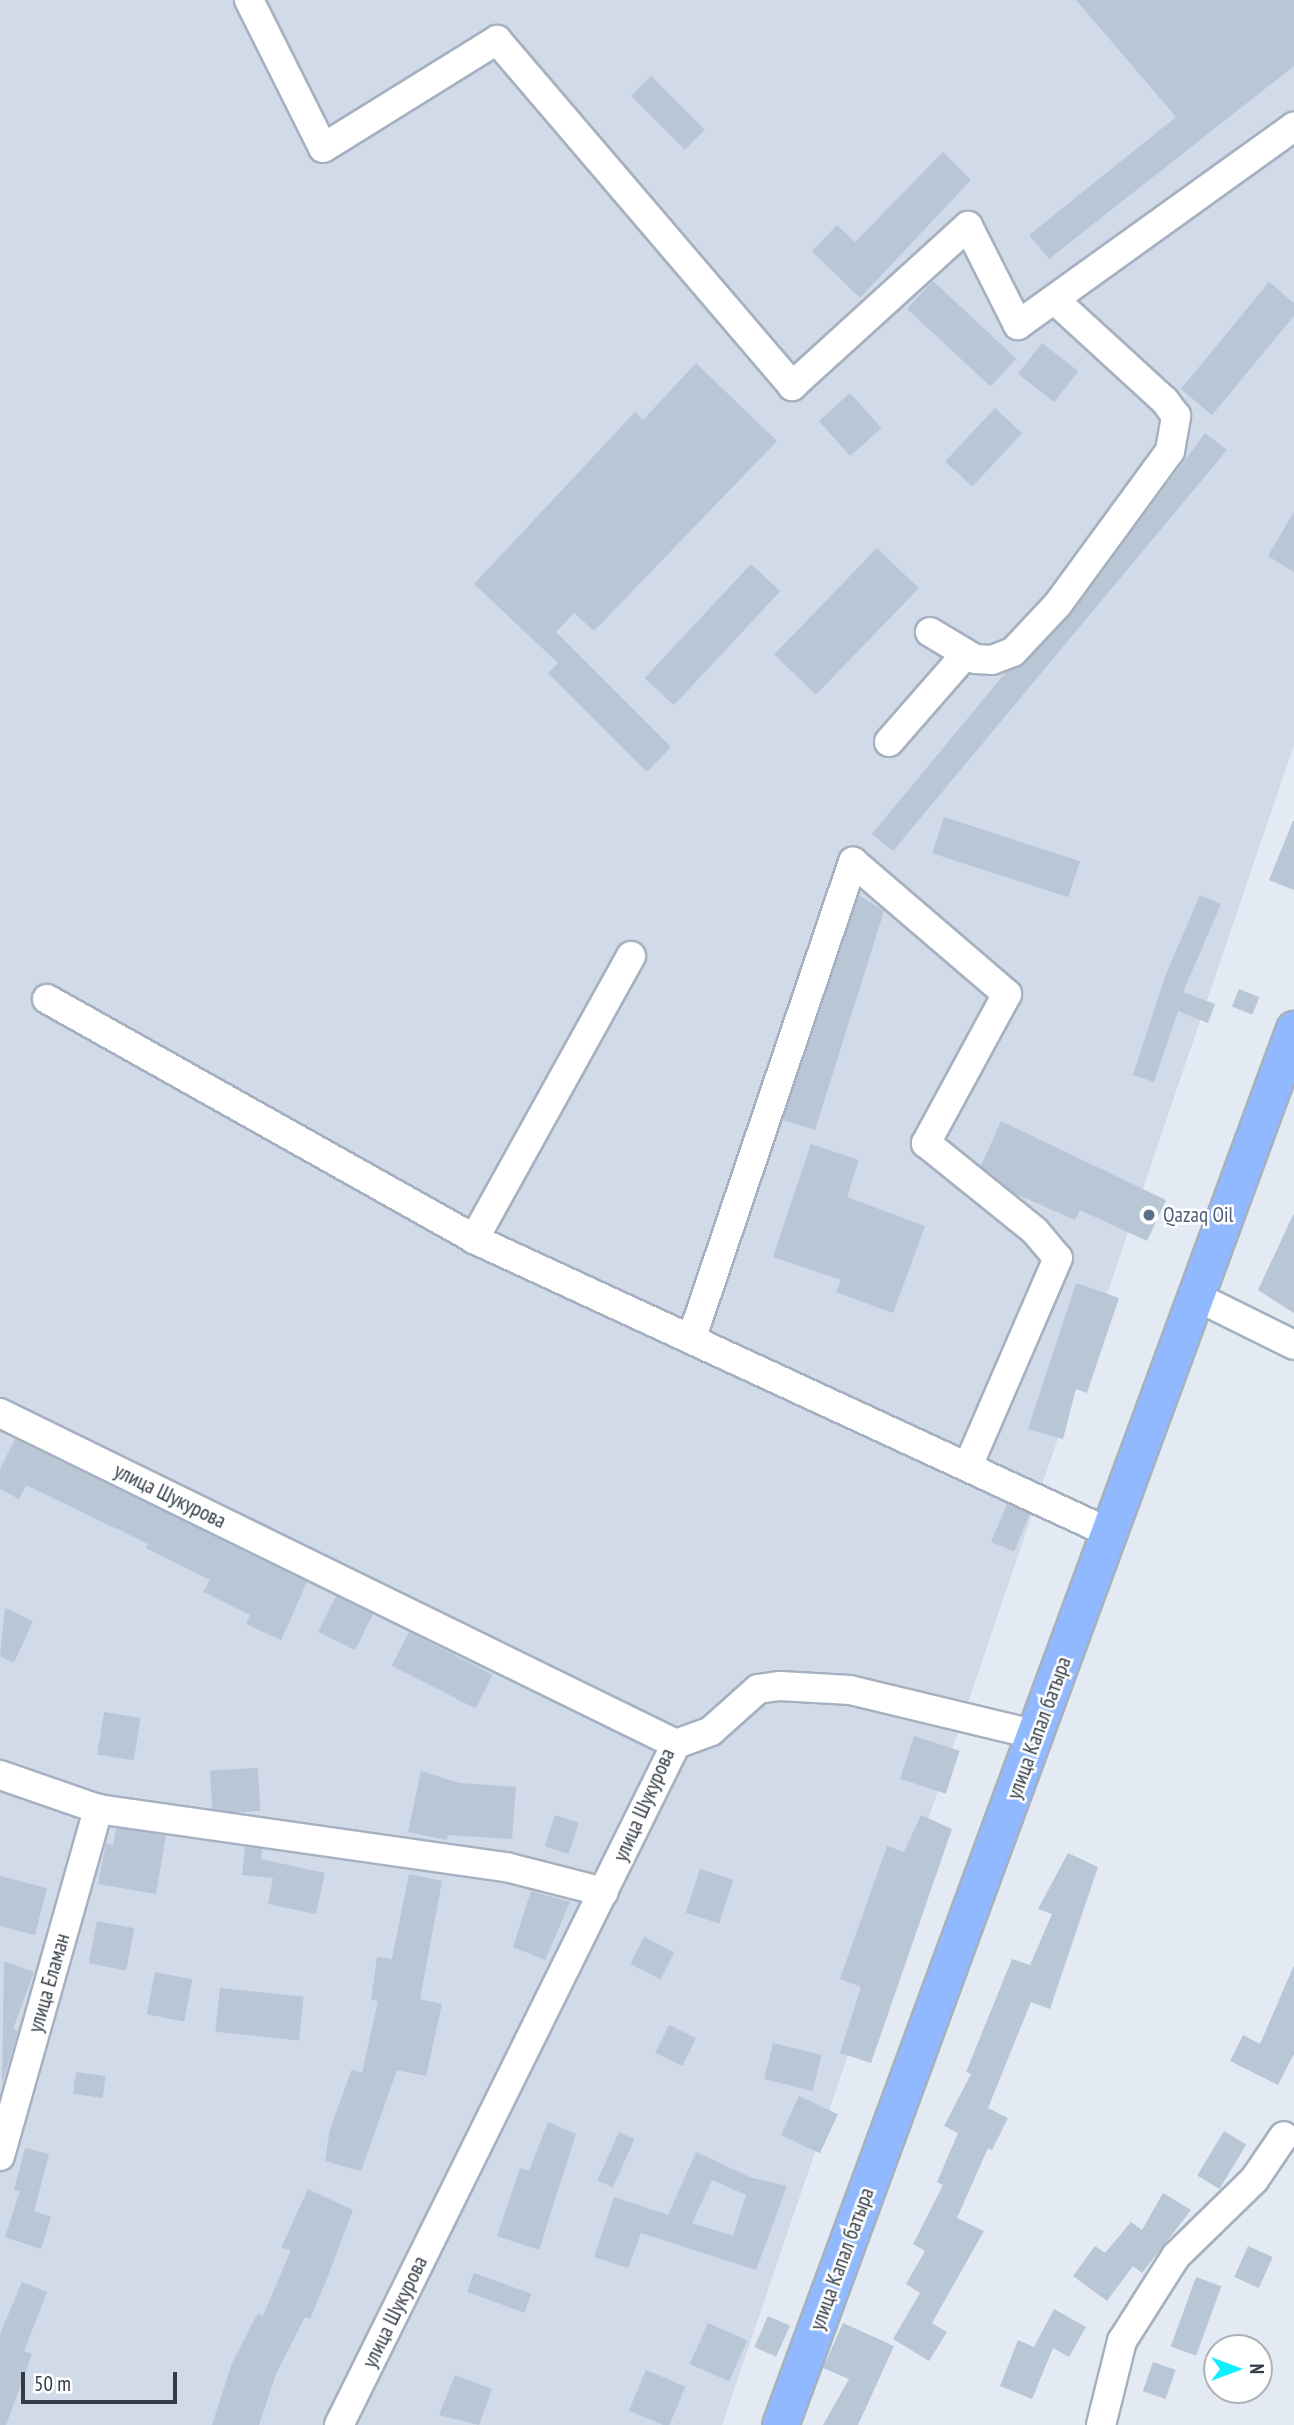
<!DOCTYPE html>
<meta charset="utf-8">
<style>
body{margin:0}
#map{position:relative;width:1294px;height:2425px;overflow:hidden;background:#e4eaf4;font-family:"PT Sans Narrow",sans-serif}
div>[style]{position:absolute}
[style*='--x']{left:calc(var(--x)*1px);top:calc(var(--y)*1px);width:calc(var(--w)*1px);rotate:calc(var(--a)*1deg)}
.residential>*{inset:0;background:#d1dae8}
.building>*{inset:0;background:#b8c6d6;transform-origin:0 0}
.roads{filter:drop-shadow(2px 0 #a5b1c0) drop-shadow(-2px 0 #a5b1c0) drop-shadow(0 2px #a5b1c0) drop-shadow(0 -2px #a5b1c0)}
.minor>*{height:28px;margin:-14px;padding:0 14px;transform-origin:14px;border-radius:14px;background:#fff}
.major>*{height:35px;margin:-17.5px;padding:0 17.5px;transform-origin:17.5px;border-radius:17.5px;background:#91b9ff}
.dots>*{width:19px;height:19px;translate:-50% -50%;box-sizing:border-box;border:4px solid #fff;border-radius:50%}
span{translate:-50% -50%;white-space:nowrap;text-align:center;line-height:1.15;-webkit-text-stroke:5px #fff;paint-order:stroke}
.service-label{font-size:21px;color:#4e5e75}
.left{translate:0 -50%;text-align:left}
.street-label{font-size:21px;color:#333c46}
.north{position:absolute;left:1203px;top:2334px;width:70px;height:70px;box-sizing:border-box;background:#fff;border:2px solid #adb1b5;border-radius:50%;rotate:90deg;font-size:19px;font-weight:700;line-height:28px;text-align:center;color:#333c46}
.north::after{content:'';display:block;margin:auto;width:24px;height:32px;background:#0feeff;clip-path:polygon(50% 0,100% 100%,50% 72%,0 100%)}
.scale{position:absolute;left:21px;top:2372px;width:156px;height:32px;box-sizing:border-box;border:4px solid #333c46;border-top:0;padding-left:9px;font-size:21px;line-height:24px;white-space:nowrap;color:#333c46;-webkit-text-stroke:5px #fff;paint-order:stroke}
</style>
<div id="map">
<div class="residential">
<div style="clip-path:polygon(0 0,1294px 0,1294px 745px,722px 2425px,0 2425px)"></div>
</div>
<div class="building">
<div style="clip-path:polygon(1076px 0,1294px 0,1294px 66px,1049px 259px,1029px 235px,1176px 117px)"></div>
<div style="left:651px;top:76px;width:76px;height:28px;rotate:45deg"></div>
<div style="clip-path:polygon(943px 152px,971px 180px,860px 298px,812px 251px,837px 225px,855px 242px)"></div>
<div style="left:933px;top:281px;width:114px;height:38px;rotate:43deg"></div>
<div style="clip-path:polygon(1269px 282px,1294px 303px,1294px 316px,1212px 415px,1181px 389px)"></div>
<div style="left:1042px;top:343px;width:46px;height:39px;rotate:38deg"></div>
<div style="clip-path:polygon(696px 363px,777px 441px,594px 631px,574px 613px,556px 632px,671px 747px,647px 772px,548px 673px,558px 663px,474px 584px,635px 412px,643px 420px)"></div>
<div style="left:850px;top:393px;width:47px;height:42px;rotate:48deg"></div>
<div style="left:995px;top:408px;width:37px;height:73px;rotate:43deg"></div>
<div style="clip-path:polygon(1205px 433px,1227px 450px,893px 851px,872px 834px,1006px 672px,1025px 663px,1071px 614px)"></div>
<div style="clip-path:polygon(1294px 512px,1294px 572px,1268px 556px)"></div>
<div style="left:877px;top:548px;width:58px;height:148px;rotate:44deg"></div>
<div style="left:751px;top:564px;width:40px;height:156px;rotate:43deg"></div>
<div style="left:944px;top:817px;width:143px;height:38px;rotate:18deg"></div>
<div style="clip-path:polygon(1293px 821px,1294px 821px,1294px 890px,1269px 880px)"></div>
<div style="clip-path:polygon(859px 895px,884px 911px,815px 1130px,783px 1120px)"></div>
<div style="clip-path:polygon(1200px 895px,1221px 904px,1183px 992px,1215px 1004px,1208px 1023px,1178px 1011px,1154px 1082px,1133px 1075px,1166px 974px)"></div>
<div style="left:1239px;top:989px;width:22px;height:19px;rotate:22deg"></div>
<div style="clip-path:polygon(1001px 1121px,1166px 1200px,1147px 1241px,1080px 1210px,1075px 1220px,1014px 1193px,981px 1166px)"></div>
<div style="clip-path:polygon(811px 1144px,859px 1160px,847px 1197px,925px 1226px,893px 1313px,836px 1292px,841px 1280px,773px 1257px)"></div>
<div style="clip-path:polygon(1294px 1213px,1294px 1313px,1258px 1290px)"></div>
<div style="clip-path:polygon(1076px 1283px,1119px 1298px,1087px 1393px,1076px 1389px,1063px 1439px,1028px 1429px)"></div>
<div style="clip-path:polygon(15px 1439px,307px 1582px,281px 1640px,246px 1624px,250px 1615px,203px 1592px,210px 1580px,146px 1548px,148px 1544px,26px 1485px,19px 1499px,0 1489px,0 1469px)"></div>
<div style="left:1007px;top:1504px;width:25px;height:41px;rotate:23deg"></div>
<div style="left:336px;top:1596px;width:41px;height:40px;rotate:26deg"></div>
<div style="clip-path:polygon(5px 1608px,33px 1621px,14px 1663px,0 1656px)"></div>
<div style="left:409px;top:1632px;width:94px;height:38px;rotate:27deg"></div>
<div style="left:104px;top:1712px;width:37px;height:43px;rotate:9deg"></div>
<div style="left:914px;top:1736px;width:48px;height:45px;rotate:18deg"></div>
<div style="left:258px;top:1768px;width:43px;height:48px;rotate:87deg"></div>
<div style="clip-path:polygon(421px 1771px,459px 1783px,516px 1787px,512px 1839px,448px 1835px,447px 1840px,408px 1832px)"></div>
<div style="left:555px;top:1815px;width:25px;height:33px;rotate:18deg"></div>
<div style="clip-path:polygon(921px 1815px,952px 1829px,871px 2063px,840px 2053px,861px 1987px,840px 1979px,887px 1846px,904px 1852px)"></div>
<div style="clip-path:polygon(116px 1828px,166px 1835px,156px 1894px,98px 1884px,106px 1843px,113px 1845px)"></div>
<div style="clip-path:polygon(245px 1847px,262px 1849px,261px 1859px,325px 1873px,316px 1914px,268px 1904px,273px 1878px,242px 1875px)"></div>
<div style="clip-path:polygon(1068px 1853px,1098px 1867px,1050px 2009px,1031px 2002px,988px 2108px,1008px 2118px,992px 2150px,988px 2148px,957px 2218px,984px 2231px,932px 2323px,947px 2332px,929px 2361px,893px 2339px,920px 2293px,906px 2284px,925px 2251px,913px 2244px,943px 2185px,937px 2182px,958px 2133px,944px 2126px,971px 2074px,966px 2072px,1012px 1959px,1030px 1965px,1052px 1914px,1038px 1909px)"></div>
<div style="left:700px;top:1869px;width:35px;height:46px;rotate:18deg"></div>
<div style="clip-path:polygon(409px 1874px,442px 1881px,420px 1999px,442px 2004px,426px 2076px,397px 2070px,361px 2171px,325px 2161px,330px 2129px,352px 2069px,362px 2073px,378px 2001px,371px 2000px,377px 1957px,392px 1959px)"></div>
<div style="clip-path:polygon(0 1876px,47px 1888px,35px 1935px,0 1926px)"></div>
<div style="clip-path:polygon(531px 1891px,570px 1902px,545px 1960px,513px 1947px)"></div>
<div style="left:97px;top:1921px;width:38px;height:43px;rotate:11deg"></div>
<div style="left:644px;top:1937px;width:34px;height:30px;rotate:27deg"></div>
<div style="clip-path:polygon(4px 1961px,34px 1972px,13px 2029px,18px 2031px,2px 2085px)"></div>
<div style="clip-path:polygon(1294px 1965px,1294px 2054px,1278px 2085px,1230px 2061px,1243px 2035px,1260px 2044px)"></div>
<div style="left:155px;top:1972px;width:38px;height:43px;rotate:11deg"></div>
<div style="left:220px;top:1988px;width:84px;height:44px;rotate:6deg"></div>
<div style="left:669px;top:2025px;width:30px;height:31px;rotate:26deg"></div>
<div style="left:773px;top:2043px;width:50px;height:37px;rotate:14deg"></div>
<div style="left:76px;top:2072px;width:30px;height:22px;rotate:8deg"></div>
<div style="left:799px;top:2096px;width:43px;height:43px;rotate:25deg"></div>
<div style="clip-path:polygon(548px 2122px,576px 2134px,539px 2250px,497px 2236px,520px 2168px,529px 2171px)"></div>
<div style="left:1224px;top:2131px;width:26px;height:52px;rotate:31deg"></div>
<div style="left:619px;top:2132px;width:17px;height:53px;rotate:24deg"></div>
<div style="clip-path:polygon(25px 2148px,49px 2154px,34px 2211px,51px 2217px,41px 2249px,5px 2237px,20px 2191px,14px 2190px)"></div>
<div style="clip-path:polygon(evenodd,696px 2152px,752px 2178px,787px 2186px,756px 2270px,641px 2233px,628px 2268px,594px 2257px,614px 2197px,668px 2215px,696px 2152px,712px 2180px,746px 2195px,733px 2236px,692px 2223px,712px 2180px)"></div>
<div style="clip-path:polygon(308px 2189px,353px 2210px,330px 2271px,310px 2319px,305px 2317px,276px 2374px,259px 2425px,212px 2425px,232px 2363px,258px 2313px,263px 2316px,291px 2250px,281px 2248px)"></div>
<div style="clip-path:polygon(1163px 2193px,1191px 2210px,1142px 2273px,1133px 2266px,1107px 2301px,1073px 2276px,1095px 2246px,1105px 2253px,1131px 2222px,1142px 2230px)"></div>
<div style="left:1248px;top:2246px;width:27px;height:34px;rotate:24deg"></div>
<div style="left:474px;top:2273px;width:61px;height:20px;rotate:20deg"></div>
<div style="left:1196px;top:2277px;width:27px;height:74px;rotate:20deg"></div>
<div style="clip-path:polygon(22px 2282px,47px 2292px,24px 2351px,32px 2354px,6px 2425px,0 2425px,0 2334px)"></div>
<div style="clip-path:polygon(1054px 2309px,1086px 2327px,1069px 2357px,1053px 2348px,1032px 2399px,1000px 2386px,1018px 2340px,1034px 2347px)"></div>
<div style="left:768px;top:2316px;width:24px;height:34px;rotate:24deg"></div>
<div style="left:708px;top:2323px;width:43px;height:45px;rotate:24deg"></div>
<div style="clip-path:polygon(843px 2323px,894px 2346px,858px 2425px,823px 2425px,849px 2379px,823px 2368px)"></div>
<div style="left:1153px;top:2362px;width:24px;height:31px;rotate:19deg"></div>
<div style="left:646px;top:2370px;width:43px;height:44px;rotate:23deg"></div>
<div style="clip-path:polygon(455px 2375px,492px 2389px,479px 2425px,439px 2415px)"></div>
</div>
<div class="roads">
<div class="minor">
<div style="--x:249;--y:0;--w:165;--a:63.4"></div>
<div style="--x:323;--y:148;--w:205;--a:-31.8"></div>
<div style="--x:497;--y:40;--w:455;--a:49.5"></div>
<div style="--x:792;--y:386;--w:238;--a:-42.3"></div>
<div style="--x:968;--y:226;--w:111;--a:63.2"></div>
<div style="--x:1018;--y:325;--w:340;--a:-35.7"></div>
<div style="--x:930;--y:632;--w:52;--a:31"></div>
<div style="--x:975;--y:659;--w:17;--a:3"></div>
<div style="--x:992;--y:660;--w:22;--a:-21"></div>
<div style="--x:1013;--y:652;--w:66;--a:-46.8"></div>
<div style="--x:1058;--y:604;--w:190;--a:-53.8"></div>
<div style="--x:1170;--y:451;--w:36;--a:-80"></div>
<div style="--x:1176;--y:416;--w:19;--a:-126"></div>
<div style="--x:1165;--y:401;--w:148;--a:-137.5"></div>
<div style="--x:889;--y:742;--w:116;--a:-48.9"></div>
<div style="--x:631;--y:956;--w:324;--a:119"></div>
<div style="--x:474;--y:1239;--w:701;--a:24.81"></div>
<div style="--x:47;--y:999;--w:490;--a:29.3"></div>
<div style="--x:1195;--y:1296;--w:110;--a:26.3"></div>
<div style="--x:692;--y:1337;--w:502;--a:-71.28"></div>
<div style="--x:853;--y:862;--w:203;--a:40.6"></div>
<div style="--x:1007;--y:994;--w:170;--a:118.5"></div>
<div style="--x:926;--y:1143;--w:140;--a:38.9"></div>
<div style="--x:1035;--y:1231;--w:35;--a:50"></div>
<div style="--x:1058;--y:1258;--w:227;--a:113.4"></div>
<div style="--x:0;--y:1413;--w:753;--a:26.09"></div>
<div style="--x:676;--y:1744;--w:37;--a:-20"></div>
<div style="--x:711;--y:1731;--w:63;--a:-41.8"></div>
<div style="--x:758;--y:1689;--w:22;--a:-8"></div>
<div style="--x:780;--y:1686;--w:70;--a:3.3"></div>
<div style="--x:850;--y:1690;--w:192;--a:13.5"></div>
<div style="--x:0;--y:1775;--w:104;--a:19.1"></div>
<div style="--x:98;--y:1809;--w:412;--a:8.1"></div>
<div style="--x:506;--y:1867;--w:101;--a:14.3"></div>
<div style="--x:0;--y:2156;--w:361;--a:-74.2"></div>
<div style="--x:339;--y:2425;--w:760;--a:-63.67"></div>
<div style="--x:1101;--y:2425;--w:87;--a:-76"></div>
<div style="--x:1122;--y:2341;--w:101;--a:-57.6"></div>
<div style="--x:1176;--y:2256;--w:109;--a:-44.3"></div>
<div style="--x:1254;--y:2180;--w:53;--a:-55.7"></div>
</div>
<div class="major">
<div style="--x:780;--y:2425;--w:1488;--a:-69.79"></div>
</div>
</div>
<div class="dots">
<div style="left:1149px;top:1215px;background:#5c6f8a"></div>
</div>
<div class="service-label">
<span class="left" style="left:1163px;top:1215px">Qazaq Oil</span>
</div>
<div class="street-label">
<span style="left:170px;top:1496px;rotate:26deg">улица Шукурова</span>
<span style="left:1039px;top:1728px;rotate:-70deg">улица Капал батыра</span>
<span style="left:644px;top:1805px;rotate:-66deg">улица Шукурова</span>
<span style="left:49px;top:1983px;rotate:-74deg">улица Еламан</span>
<span style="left:842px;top:2259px;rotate:-70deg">улица Капал батыра</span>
<span style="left:395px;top:2312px;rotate:-64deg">улица Шукурова</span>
</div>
<div class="north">N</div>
<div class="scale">50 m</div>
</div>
